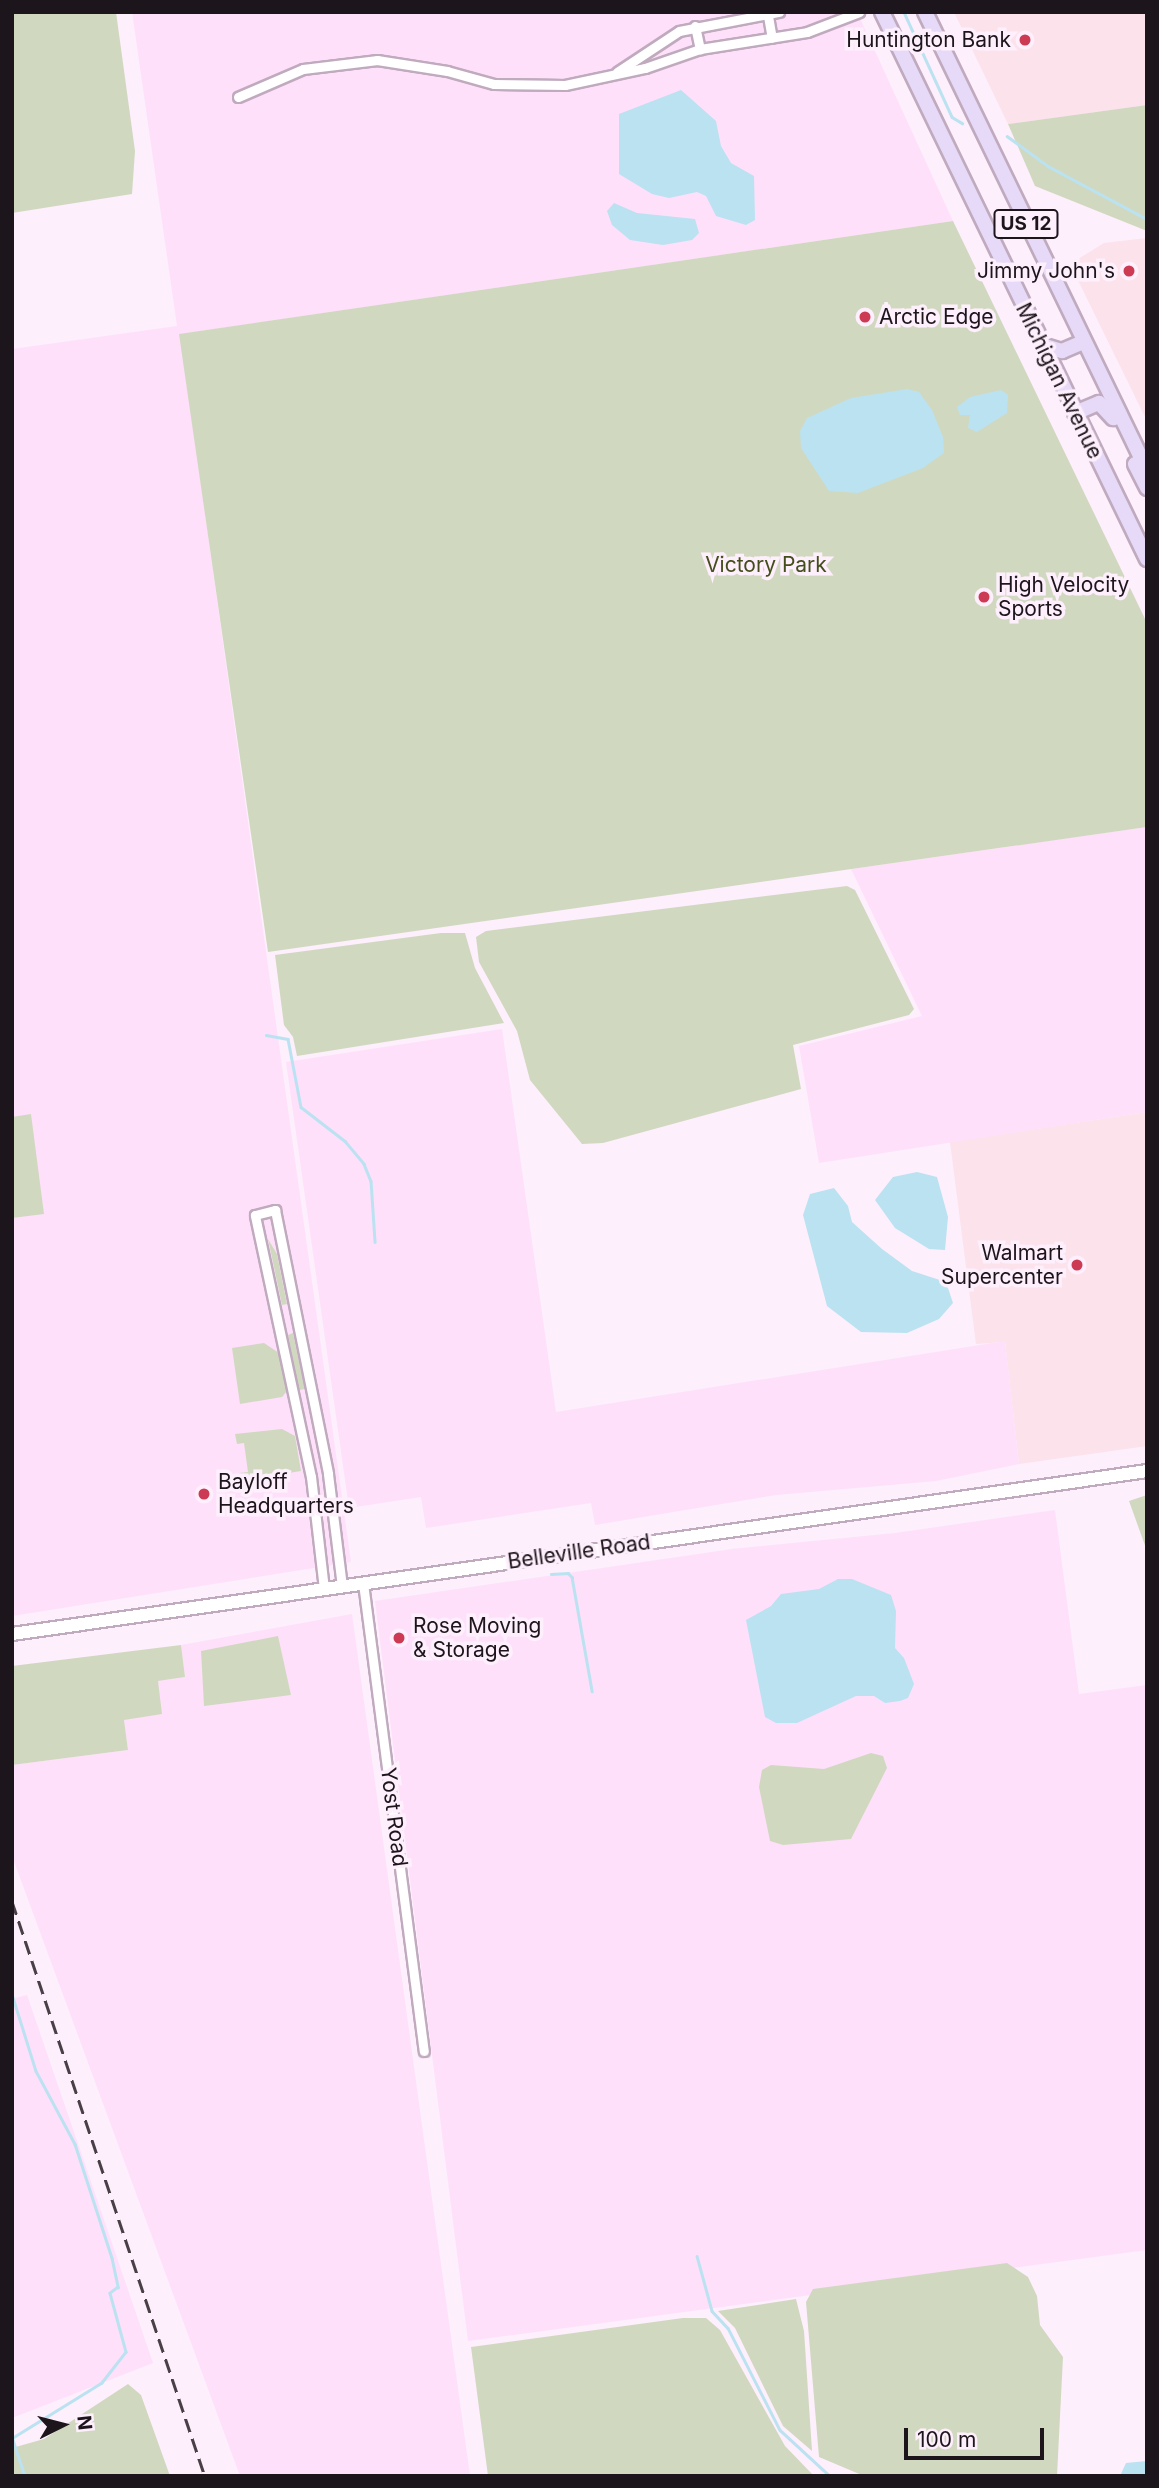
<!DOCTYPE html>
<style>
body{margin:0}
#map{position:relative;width:1159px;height:2488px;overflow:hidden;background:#fdeffc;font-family:Inter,sans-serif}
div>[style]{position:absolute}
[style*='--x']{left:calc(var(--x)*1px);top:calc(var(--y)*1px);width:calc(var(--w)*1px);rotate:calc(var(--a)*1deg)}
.commercial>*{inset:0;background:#fce2eb}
.built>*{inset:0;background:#fee0fa}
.green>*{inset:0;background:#d1d8c0}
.water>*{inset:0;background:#bbe2f0}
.stream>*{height:2.5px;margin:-1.25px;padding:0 1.25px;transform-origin:1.25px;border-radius:1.25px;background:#bbe2f0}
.roads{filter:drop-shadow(2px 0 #c0aabe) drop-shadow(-2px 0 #c0aabe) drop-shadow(0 2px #c0aabe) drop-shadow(0 -2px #c0aabe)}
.street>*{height:9px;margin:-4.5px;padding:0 4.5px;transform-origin:4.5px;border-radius:4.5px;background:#fff}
.secondary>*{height:12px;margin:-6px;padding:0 6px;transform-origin:6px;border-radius:6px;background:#fff}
.primary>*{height:14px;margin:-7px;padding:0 7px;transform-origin:7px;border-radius:7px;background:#e6daf8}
.rail>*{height:2.5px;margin-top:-1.25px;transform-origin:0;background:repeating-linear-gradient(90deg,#483f47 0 14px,transparent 0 21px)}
.dots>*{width:19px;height:19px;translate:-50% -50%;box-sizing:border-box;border:4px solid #fdeffc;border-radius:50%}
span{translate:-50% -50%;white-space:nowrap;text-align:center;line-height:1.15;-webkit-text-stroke:7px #fdeffc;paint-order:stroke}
.shield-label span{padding:2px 5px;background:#fdeffc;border:2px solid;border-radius:5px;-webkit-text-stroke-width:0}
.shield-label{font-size:19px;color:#1d151c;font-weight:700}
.poi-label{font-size:21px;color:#1d151c}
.right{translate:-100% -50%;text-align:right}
.left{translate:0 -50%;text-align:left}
.street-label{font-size:21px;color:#1d151c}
.park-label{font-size:21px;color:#434e1a}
.frame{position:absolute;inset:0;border:14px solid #1d151c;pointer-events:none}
.north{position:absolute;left:28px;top:2390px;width:70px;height:70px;-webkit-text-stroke:5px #fdeffc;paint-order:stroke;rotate:84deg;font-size:19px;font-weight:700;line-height:28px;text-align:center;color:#1d151c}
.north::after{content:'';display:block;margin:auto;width:24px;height:32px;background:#1d151c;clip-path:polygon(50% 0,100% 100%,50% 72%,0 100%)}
.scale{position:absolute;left:904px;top:2428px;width:140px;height:32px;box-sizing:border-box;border:4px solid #1d151c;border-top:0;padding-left:9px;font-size:21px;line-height:24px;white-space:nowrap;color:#1d151c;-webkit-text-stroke:5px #fdeffc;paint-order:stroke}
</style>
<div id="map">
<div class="commercial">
<div style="clip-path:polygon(954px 12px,1147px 12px,1147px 105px,1008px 124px)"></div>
<div style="clip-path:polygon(1147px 238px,1147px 421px,1070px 264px,1104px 243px)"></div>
<div style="clip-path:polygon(1147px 1112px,1147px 1446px,1019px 1464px,1005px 1342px,976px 1344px,950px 1142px)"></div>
</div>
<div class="built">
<div style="clip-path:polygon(132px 12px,857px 12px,953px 221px,180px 334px,351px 1562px,12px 1616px,12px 349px,177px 326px)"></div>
<div style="clip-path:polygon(1147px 827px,1147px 1112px,819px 1163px,799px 1046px,922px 1016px,851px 869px)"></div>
<div style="clip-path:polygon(502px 1029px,556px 1412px,1005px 1341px,1019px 1464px,936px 1481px,776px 1495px,595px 1525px,591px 1503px,426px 1528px,421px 1497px,349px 1508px,286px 1062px)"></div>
<div style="clip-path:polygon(1055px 1510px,1079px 1694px,1147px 1685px,1147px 2250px,468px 2341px,375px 1601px,732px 1549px,895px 1533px)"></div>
<div style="clip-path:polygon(352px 1614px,470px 2476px,240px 2476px,12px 1856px,12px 1765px,128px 1750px,124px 1720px,157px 1681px,185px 1677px,181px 1645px)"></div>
<div style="clip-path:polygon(27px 1995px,153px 2363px,12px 2418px,12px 1999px)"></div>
</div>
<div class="green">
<div style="clip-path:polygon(12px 12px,116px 12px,135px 151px,132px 194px,12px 213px)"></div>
<div style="clip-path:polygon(1147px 105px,1147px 231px,1035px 186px,1008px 124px)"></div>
<div style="clip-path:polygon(953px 221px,1147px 623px,1147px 827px,268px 952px,179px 334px)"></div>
<div style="clip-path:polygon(847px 886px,855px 890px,914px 1009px,909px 1015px,793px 1045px,801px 1089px,603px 1143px,582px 1144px,530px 1080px,517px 1031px,479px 962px,476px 937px,486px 931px)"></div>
<div style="clip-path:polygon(441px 933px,465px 933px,475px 968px,504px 1023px,297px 1056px,293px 1037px,284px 1025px,275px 955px)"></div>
<div style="clip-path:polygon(31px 1114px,44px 1214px,12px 1218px,12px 1117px)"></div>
<div style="clip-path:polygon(268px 1239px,277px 1254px,287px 1304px,282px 1305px)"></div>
<div style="clip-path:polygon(293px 1333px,305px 1389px,299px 1390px,288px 1335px)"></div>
<div style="clip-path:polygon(264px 1343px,279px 1353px,287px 1391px,282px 1397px,240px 1404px,232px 1348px)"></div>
<div style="clip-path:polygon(282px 1429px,295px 1436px,301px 1471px,241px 1481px,239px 1473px,248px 1472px,244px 1443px,237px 1444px,235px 1434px)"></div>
<div style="clip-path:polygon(1147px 1495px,1147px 1551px,1129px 1501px)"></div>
<div style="clip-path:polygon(278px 1636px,291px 1695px,204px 1706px,201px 1651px)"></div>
<div style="clip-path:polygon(181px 1645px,185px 1677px,158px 1681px,162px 1714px,124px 1720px,128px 1750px,12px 1765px,12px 1666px)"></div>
<div style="clip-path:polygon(871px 1753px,883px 1756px,887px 1768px,851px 1839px,783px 1845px,770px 1841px,759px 1787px,762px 1770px,771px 1765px,824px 1769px)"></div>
<div style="clip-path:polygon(1007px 2263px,1028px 2277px,1037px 2296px,1040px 2325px,1063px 2357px,1057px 2476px,864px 2476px,819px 2457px,806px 2302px,813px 2289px)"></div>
<div style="clip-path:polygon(796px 2299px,804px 2331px,812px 2451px,783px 2426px,735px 2328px,718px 2311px)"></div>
<div style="clip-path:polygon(683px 2318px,706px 2318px,720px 2330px,785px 2446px,814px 2476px,488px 2476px,471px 2347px)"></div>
<div style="clip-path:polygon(128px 2384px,141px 2395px,170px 2476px,12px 2476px,12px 2448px,44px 2439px)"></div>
</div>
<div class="water">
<div style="clip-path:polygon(681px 90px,716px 121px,721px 146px,731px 163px,754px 176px,755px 220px,746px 225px,716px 216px,706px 196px,697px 192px,669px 198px,652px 194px,619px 174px,619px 114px)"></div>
<div style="clip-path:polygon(614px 203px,637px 213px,695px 219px,699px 233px,692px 240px,663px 245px,630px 240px,612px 225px,607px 211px)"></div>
<div style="clip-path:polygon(907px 389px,919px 392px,932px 410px,943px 437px,944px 453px,923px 468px,858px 493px,829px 491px,801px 448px,800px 431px,807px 418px,851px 398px)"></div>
<div style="clip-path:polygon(1001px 390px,1008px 395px,1007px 413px,977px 432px,968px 428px,970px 415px,960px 415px,957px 407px,970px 397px)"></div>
<div style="clip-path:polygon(917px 1172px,937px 1177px,948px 1217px,945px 1250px,929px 1249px,895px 1228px,875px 1200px,893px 1177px)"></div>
<div style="clip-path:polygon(834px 1188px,848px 1206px,852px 1222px,882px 1249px,912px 1271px,946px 1282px,953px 1303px,939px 1319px,907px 1333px,861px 1332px,827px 1306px,803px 1215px,810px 1194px)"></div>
<div style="clip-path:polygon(838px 1579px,852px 1579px,891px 1595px,896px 1611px,895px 1648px,904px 1658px,914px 1684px,908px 1698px,900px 1701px,885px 1703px,874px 1696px,856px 1696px,797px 1723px,776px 1723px,765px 1717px,746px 1620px,771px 1606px,781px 1594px,819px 1589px)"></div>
<div style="clip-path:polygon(1147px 2461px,1147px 2476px,1120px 2476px,1126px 2463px)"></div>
</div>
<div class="stream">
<div style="--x:904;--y:12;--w:115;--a:65.4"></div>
<div style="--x:952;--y:117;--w:12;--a:31"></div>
<div style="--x:1007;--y:136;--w:51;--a:36.2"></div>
<div style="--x:1048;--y:166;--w:112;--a:28.2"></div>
<div style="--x:266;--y:1035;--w:22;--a:10"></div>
<div style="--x:288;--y:1039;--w:69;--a:79.2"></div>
<div style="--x:301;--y:1107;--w:56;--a:37.7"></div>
<div style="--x:345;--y:1141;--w:30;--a:50"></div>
<div style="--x:364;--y:1164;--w:18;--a:68"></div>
<div style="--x:371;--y:1181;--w:61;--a:86.2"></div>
<div style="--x:551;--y:1574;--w:17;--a:-3"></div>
<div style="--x:568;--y:1573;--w:6;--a:45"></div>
<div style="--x:572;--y:1577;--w:116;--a:80"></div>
<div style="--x:12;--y:1994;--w:81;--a:72.7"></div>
<div style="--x:36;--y:2071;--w:83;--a:61.9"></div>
<div style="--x:75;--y:2144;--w:120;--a:72"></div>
<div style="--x:112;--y:2258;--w:30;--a:78"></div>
<div style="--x:118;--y:2287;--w:10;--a:143"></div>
<div style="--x:110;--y:2293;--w:61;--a:74.8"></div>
<div style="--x:126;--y:2352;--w:39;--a:128"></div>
<div style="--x:102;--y:2383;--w:105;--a:148.3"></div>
<div style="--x:697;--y:2256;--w:57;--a:74.7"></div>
<div style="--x:712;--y:2311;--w:23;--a:47"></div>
<div style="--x:728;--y:2328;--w:114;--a:63"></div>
<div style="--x:780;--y:2430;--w:68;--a:42.6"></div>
<div style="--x:12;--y:2437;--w:41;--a:71.6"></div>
</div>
<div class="roads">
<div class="street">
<div style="--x:768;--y:16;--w:22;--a:80"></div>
<div style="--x:695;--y:26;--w:24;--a:78"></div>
<div style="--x:617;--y:72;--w:74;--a:-33.5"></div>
<div style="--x:679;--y:31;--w:102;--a:-10.8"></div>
<div style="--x:238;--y:97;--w:71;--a:-23.3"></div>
<div style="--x:303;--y:69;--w:75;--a:-6.9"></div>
<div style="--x:377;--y:60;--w:71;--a:8.9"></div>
<div style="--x:447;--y:71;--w:49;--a:15.5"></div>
<div style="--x:494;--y:84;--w:71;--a:0.8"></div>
<div style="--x:565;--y:85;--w:82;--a:-12"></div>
<div style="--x:645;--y:68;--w:58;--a:-19.1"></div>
<div style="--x:700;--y:49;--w:108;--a:-9"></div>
<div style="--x:807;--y:32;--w:56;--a:-21"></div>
<div style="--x:363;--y:1583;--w:472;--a:82.6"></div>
<div style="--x:324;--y:1589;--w:113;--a:-96.6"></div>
<div style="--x:311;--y:1477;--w:268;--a:-102.1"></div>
<div style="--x:255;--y:1215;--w:21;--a:-14"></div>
<div style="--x:275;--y:1210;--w:269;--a:78.6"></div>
<div style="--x:328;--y:1474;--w:114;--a:82.9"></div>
</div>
<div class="secondary">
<div style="--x:12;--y:1634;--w:1147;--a:-8.17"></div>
</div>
<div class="primary">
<div style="--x:882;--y:12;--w:608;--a:64.15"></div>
<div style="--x:925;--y:12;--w:509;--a:64.14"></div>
<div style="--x:1042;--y:345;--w:21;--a:17"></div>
<div style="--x:1062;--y:351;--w:23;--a:-23"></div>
<div style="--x:1075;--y:413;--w:26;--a:-23"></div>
<div style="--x:1099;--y:403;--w:21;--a:47"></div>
<div style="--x:1135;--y:464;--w:27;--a:63"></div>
</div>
</div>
<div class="rail">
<div style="--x:12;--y:1901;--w:607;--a:71.45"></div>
</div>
<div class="dots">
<div style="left:1025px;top:40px;background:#cc3b53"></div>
<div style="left:1129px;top:271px;background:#cc3b53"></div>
<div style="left:865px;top:317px;background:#cc3b53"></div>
<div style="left:984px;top:597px;background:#cc3b53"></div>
<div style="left:1077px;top:1265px;background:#cc3b53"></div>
<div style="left:204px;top:1494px;background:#cc3b53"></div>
<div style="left:399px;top:1638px;background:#cc3b53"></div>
</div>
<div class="shield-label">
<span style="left:1026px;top:224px">US 12</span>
</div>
<div class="poi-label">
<span class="right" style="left:1011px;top:40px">Huntington Bank</span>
<span class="right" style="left:1115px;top:271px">Jimmy John's</span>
<span class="left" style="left:879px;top:317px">Arctic Edge</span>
<span class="left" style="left:998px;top:597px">High Velocity<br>Sports</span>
<span class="right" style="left:1063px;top:1265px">Walmart<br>Supercenter</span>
<span class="left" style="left:218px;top:1494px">Bayloff<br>Headquarters</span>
<span class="left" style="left:413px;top:1638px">Rose Moving<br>&amp; Storage</span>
</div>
<div class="street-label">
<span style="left:1059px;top:381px;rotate:64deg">Michigan Avenue</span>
<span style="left:579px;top:1552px;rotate:-8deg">Belleville Road</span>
<span style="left:394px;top:1817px;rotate:83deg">Yost Road</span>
</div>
<div class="park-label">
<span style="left:766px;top:565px">Victory Park</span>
</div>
<div class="frame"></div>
<div class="north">N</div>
<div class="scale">100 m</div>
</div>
